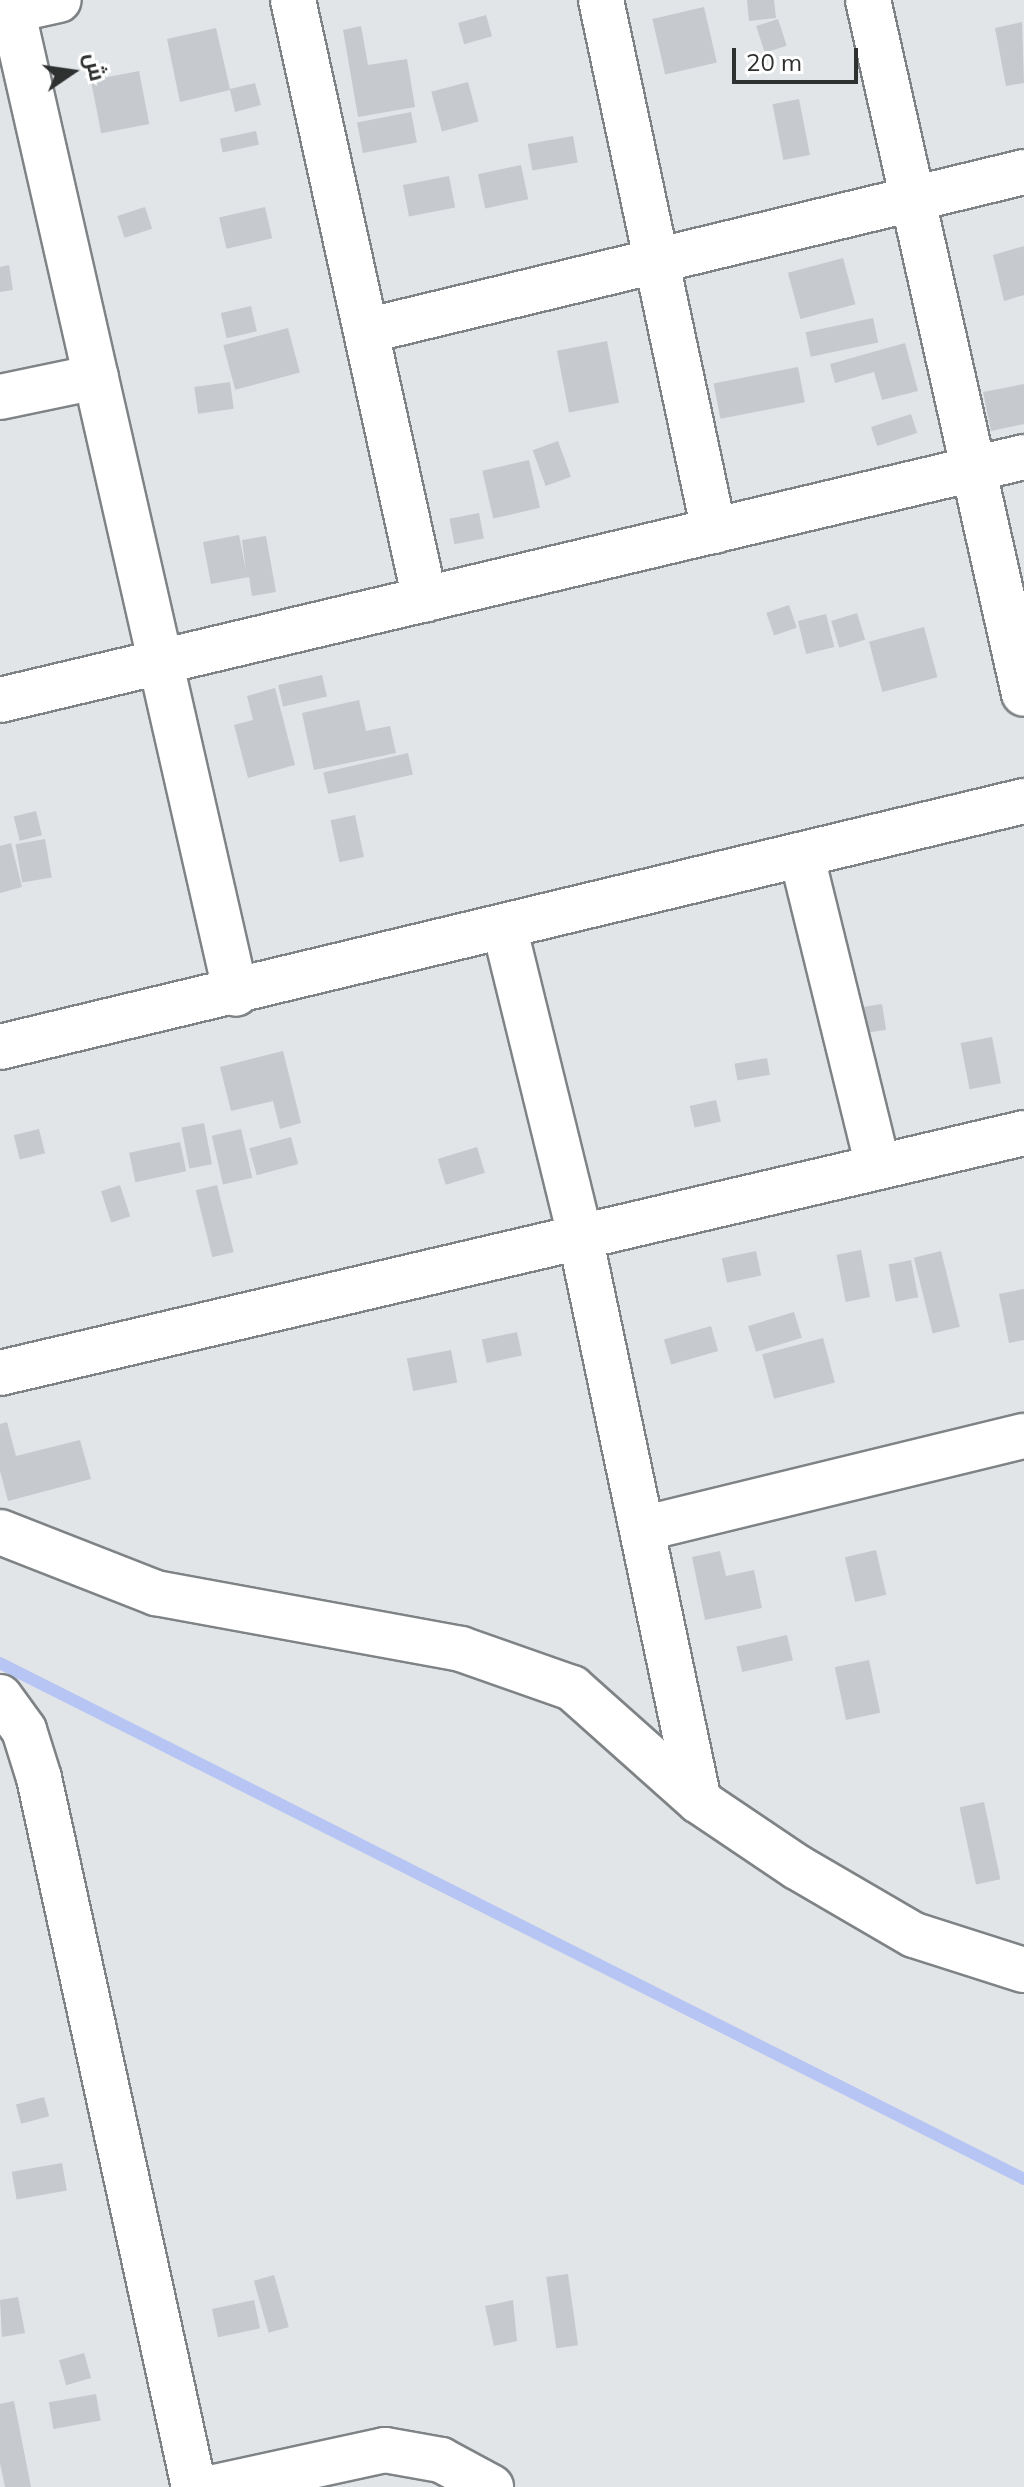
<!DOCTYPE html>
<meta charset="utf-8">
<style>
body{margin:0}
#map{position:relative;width:1024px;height:2487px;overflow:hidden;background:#e1e5e8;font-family:Mulish,Cairo,sans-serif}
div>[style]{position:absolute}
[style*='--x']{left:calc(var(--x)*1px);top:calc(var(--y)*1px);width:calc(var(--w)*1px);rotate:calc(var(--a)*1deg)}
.stream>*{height:12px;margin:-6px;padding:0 6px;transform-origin:6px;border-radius:6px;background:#b6c5f4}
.building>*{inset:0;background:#c6c9cd;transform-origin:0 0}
.roads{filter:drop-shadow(2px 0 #7f8385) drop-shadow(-2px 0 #7f8385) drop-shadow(0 2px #7f8385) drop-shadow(0 -2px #7f8385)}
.minor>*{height:44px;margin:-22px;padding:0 22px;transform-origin:22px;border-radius:22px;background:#fff}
span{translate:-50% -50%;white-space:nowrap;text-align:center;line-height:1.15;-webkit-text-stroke:6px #fff;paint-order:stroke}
.north{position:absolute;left:32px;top:32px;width:80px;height:80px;-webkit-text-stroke:6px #fff;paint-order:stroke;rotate:77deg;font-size:22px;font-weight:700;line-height:32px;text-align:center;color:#2f3131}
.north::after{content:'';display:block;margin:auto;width:28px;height:36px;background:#2f3131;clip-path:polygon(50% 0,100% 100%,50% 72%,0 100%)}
.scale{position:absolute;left:732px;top:48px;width:126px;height:36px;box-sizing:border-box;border:4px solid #2f3131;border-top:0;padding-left:10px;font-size:24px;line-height:28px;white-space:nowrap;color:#2f3131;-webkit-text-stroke:6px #fff;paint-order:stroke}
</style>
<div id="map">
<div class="stream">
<div style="--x:0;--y:1663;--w:1147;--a:26.74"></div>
</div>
<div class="building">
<div style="clip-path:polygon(747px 0,774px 0,776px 18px,749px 21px)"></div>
<div style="left:704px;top:7px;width:57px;height:53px;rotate:77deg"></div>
<div style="left:486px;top:15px;width:22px;height:29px;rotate:74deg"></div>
<div style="left:778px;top:19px;width:28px;height:23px;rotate:72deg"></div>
<div style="clip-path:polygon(1022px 22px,1024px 83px,1006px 86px,995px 28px)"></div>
<div style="clip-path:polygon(361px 26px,368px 65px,407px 59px,415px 107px,358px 117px,343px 30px)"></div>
<div style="clip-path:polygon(216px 28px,230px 89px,255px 83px,261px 105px,235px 112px,230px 90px,180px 102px,167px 39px)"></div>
<div style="left:139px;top:71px;width:54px;height:49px;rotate:79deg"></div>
<div style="left:468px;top:82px;width:41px;height:38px;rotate:75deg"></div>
<div style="left:799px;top:99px;width:57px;height:27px;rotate:79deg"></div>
<div style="left:411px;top:112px;width:31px;height:55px;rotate:79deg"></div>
<div style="left:256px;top:131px;width:14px;height:37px;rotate:78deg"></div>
<div style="left:573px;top:136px;width:27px;height:46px;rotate:80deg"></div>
<div style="left:521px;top:165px;width:35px;height:44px;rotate:78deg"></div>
<div style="left:449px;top:176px;width:32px;height:47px;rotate:79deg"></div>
<div style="left:145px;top:207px;width:23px;height:29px;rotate:72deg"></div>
<div style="left:265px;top:207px;width:32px;height:47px;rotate:77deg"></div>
<div style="clip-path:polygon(1024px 246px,1024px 295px,1004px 301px,993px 255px)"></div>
<div style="left:843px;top:258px;width:48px;height:57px;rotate:75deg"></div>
<div style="clip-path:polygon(9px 265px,13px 290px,0 292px,0 267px)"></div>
<div style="left:251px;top:306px;width:26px;height:31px;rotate:77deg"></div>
<div style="left:873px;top:318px;width:25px;height:69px;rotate:78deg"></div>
<div style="left:288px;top:328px;width:46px;height:67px;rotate:75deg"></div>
<div style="left:607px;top:341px;width:63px;height:51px;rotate:79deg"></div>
<div style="clip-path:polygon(905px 343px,918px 391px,882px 400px,874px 372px,835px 383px,830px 364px)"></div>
<div style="left:798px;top:367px;width:36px;height:86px;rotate:79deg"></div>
<div style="left:230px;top:382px;width:27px;height:36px;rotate:82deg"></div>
<div style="clip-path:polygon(1024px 384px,1024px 424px,991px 431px,983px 392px)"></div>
<div style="left:911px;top:414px;width:20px;height:42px;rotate:72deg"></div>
<div style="left:558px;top:441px;width:38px;height:27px;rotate:70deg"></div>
<div style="left:529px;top:460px;width:49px;height:48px;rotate:77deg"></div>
<div style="left:479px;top:513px;width:26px;height:30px;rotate:79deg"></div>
<div style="clip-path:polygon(239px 535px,246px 571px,242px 540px,266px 536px,276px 592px,252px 596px,249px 577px,211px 584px,203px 542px)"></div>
<div style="left:789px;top:605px;width:24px;height:24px;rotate:71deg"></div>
<div style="left:857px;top:613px;width:28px;height:27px;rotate:73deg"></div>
<div style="left:826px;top:614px;width:34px;height:29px;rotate:76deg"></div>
<div style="left:924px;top:627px;width:52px;height:57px;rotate:75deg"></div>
<div style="left:322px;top:675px;width:22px;height:45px;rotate:77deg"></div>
<div style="clip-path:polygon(275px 688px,295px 765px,248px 778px,234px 725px,253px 720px,247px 696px)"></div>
<div style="clip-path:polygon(359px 700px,366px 731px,390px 726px,396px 753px,314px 770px,302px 713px)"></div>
<div style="left:408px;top:753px;width:22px;height:87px;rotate:77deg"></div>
<div style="left:36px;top:811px;width:25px;height:23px;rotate:76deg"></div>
<div style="left:355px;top:815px;width:43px;height:25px;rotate:78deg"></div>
<div style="left:45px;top:839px;width:39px;height:30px;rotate:80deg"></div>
<div style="clip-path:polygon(11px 843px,22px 887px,0 893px,0 846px)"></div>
<div style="left:882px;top:1004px;width:26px;height:24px;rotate:81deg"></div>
<div style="left:992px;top:1037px;width:47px;height:32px;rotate:79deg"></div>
<div style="clip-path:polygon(283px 1051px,301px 1123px,280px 1129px,273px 1101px,231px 1111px,220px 1067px)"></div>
<div style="left:767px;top:1058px;width:17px;height:33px;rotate:80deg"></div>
<div style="left:716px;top:1100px;width:22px;height:27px;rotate:77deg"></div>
<div style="left:204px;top:1123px;width:42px;height:23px;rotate:79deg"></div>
<div style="left:39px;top:1129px;width:25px;height:26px;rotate:76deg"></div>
<div style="left:241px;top:1129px;width:50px;height:30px;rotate:77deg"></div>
<div style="left:291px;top:1137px;width:28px;height:43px;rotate:75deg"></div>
<div style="left:180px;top:1142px;width:30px;height:52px;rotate:78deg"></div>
<div style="left:477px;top:1147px;width:27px;height:41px;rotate:73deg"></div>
<div style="left:120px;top:1185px;width:33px;height:20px;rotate:72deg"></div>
<div style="left:217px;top:1185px;width:69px;height:22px;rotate:76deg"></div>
<div style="left:861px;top:1250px;width:48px;height:25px;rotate:79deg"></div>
<div style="left:756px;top:1251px;width:25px;height:35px;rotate:78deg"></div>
<div style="left:941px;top:1251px;width:78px;height:28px;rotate:76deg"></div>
<div style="left:911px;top:1260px;width:38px;height:23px;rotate:79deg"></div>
<div style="clip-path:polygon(1024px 1289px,1024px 1340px,1009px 1343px,999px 1294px)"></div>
<div style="left:794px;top:1312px;width:27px;height:48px;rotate:73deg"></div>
<div style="left:711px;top:1326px;width:26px;height:49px;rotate:74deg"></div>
<div style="left:517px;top:1332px;width:24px;height:36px;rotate:78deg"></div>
<div style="left:823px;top:1338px;width:46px;height:63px;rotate:75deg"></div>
<div style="left:451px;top:1350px;width:33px;height:45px;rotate:79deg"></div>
<div style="clip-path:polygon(7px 1422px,16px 1456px,80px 1440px,91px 1479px,8px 1501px,0 1471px,0 1424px)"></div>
<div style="left:876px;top:1550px;width:46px;height:32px;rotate:77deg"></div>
<div style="clip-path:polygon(720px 1551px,726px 1576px,754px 1570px,762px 1608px,705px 1620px,692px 1557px)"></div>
<div style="left:787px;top:1635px;width:26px;height:52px;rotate:77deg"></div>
<div style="left:869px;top:1660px;width:54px;height:35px;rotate:78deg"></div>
<div style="left:984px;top:1802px;width:79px;height:25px;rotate:78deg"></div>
<div style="left:44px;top:2097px;width:20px;height:29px;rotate:75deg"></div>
<div style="left:62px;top:2163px;width:28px;height:51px;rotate:80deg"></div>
<div style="left:568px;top:2274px;width:72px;height:22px;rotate:82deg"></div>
<div style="left:274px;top:2275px;width:54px;height:21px;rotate:74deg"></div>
<div style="clip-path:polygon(18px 2297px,25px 2333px,2px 2337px,0 2300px)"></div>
<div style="left:254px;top:2300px;width:29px;height:43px;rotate:78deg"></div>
<div style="clip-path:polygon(513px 2300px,517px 2341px,494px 2346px,485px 2306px)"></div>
<div style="left:84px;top:2353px;width:26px;height:26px;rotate:74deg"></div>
<div style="left:96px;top:2394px;width:27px;height:48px;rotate:80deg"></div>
<div style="clip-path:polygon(14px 2401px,31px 2487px,5px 2487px,0 2463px,0 2404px)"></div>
</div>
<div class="roads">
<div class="minor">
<div style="--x:10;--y:0;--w:1019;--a:77.19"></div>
<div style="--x:293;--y:0;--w:614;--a:77.59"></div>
<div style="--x:601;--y:0;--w:543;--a:77.99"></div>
<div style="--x:868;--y:0;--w:711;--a:77.33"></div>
<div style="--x:0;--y:13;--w:60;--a:-12.4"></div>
<div style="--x:370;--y:330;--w:673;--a:-13.58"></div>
<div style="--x:0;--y:397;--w:98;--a:-11.8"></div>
<div style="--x:0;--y:700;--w:1052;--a:-13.35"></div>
<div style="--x:802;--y:857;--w:319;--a:76.2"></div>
<div style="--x:505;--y:930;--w:315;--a:76.2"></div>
<div style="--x:580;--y:1236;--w:577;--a:78.11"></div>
<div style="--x:0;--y:1047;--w:1053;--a:-13.51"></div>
<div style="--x:0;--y:1373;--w:1052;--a:-13.19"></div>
<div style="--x:642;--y:1529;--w:393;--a:-13.7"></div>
<div style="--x:0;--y:1532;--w:168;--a:21.4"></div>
<div style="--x:156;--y:1593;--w:310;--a:10.4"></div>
<div style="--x:461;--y:1649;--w:118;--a:19.4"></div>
<div style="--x:572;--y:1688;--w:170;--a:41.7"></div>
<div style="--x:699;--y:1801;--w:118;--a:34"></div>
<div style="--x:797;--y:1867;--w:135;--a:30.2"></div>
<div style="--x:914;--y:1935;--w:115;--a:17.7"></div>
<div style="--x:0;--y:1697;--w:41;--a:54"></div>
<div style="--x:24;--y:1730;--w:50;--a:72.6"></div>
<div style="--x:39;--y:1778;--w:726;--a:77.67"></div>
<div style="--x:215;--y:2487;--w:174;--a:-12.3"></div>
<div style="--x:385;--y:2450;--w:57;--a:10.1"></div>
<div style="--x:441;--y:2460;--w:57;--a:28.4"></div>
</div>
</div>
<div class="north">ش</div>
<div class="scale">20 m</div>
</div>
